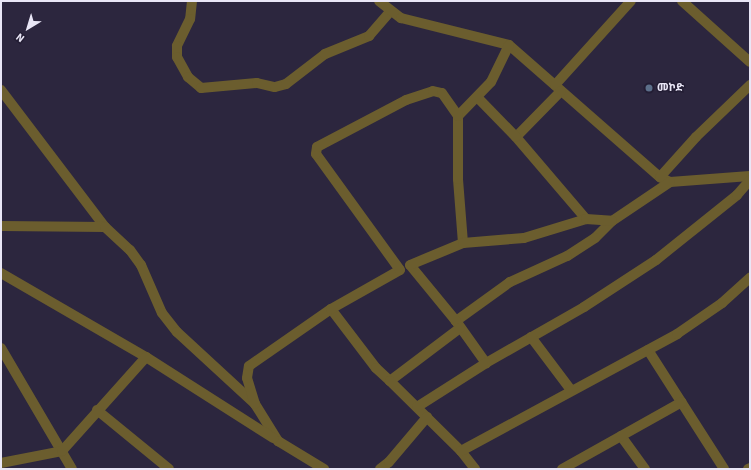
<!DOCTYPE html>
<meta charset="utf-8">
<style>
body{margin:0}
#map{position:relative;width:751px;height:470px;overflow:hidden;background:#2c263e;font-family:"Source Sans 3","Noto Sans Ethiopic",sans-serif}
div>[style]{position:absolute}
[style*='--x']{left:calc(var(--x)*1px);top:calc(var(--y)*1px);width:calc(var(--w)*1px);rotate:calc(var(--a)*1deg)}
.minor>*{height:10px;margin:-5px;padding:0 5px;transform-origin:5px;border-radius:5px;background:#6b5d2e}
.dots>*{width:11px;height:11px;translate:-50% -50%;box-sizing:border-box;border:2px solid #231d34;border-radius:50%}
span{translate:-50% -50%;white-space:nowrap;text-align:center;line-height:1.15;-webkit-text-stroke:3px #231d34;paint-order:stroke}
.poi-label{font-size:11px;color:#e9e6f6;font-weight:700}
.left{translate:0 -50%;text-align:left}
.frame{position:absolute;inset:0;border:2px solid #e9e6f6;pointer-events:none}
.north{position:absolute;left:8px;top:8px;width:40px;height:40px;-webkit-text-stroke:3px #231d34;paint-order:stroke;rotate:218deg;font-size:11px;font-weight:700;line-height:16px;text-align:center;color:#e9e6f6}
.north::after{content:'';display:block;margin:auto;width:14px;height:18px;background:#e9e6f6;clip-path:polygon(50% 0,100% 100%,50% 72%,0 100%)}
</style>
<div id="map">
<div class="minor">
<div style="--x:192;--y:1;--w:18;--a:96"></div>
<div style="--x:190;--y:19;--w:30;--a:116"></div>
<div style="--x:177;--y:46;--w:11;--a:90"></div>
<div style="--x:177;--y:57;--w:23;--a:61"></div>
<div style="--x:188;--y:77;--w:17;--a:40"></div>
<div style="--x:201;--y:88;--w:56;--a:-5.1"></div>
<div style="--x:257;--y:83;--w:18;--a:13"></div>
<div style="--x:275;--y:87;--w:11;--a:-15"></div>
<div style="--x:286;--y:84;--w:49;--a:-37.6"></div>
<div style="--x:325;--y:54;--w:48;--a:-22.2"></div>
<div style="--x:369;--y:36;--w:33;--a:-49"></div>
<div style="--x:379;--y:1;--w:28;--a:38"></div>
<div style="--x:401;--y:18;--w:111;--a:14"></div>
<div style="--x:509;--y:45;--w:201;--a:41.2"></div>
<div style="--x:660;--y:177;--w:11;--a:27"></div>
<div style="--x:670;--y:182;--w:80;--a:-4.3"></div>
<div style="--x:682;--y:1;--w:91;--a:41.9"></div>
<div style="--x:555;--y:85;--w:113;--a:-47.9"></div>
<div style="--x:1;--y:90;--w:172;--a:52.8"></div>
<div style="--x:561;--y:91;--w:64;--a:134.4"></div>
<div style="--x:516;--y:137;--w:108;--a:49.5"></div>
<div style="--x:478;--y:98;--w:54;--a:45.7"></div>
<div style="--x:660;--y:177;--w:54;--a:-48"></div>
<div style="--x:696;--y:137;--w:75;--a:-43.9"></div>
<div style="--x:670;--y:182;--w:70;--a:146.1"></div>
<div style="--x:612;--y:221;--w:24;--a:135"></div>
<div style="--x:595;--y:238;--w:33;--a:147"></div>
<div style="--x:567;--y:256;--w:63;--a:155.5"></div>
<div style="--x:510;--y:282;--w:67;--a:144.2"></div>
<div style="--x:456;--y:321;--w:52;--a:54.5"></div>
<div style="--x:486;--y:363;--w:113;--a:-29.7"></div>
<div style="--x:584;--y:307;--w:86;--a:-33.1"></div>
<div style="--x:656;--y:260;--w:104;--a:-38.7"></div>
<div style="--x:737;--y:195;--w:20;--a:-49"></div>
<div style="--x:1;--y:226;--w:104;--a:0.6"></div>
<div style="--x:105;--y:227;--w:34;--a:43"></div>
<div style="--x:130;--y:250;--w:19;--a:54"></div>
<div style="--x:141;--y:265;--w:52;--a:66.4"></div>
<div style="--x:162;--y:313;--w:24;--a:52"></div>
<div style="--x:177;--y:332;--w:106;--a:42.7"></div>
<div style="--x:255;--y:404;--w:44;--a:58.1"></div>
<div style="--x:278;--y:441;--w:54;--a:31.3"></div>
<div style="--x:463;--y:243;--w:64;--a:-94.5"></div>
<div style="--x:458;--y:179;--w:63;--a:-90"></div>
<div style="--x:458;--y:116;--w:47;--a:-45.9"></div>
<div style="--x:491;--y:82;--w:41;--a:-64.1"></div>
<div style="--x:1;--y:273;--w:168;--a:30.1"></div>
<div style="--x:146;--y:357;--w:151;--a:32.5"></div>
<div style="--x:331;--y:309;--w:74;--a:52.7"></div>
<div style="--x:376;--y:368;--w:19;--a:43"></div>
<div style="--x:456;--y:321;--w:72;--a:-129.4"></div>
<div style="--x:410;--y:265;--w:57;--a:-22.5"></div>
<div style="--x:463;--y:243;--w:61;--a:-4.7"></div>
<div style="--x:524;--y:238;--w:65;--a:-17"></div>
<div style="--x:586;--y:219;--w:26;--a:4"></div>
<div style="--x:460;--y:328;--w:88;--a:142.9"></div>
<div style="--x:390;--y:381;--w:100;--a:44.6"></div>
<div style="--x:461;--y:451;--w:23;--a:52"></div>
<div style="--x:531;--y:337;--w:66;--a:53"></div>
<div style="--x:1;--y:348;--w:140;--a:59.6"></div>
<div style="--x:648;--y:350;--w:141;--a:57.4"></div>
<div style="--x:255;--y:404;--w:27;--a:-107"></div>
<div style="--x:247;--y:378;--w:12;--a:-81"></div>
<div style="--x:249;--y:366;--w:100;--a:-34.8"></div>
<div style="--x:331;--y:309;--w:79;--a:-29.5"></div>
<div style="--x:400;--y:270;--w:143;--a:-125.9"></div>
<div style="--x:316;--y:154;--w:7;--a:-82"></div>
<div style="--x:317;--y:147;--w:101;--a:-27.8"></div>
<div style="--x:406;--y:100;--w:28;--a:-18"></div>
<div style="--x:433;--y:91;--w:9;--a:13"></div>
<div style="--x:442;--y:93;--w:28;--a:55"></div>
<div style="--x:417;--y:407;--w:82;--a:-32.5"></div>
<div style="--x:97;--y:410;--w:93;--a:39.3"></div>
<div style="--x:621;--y:436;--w:41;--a:54"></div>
<div style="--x:461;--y:451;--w:246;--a:-28.4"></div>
<div style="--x:677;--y:334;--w:55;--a:-34.6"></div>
<div style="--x:722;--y:303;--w:38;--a:-42"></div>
<div style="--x:1;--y:463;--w:62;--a:-11.1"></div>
<div style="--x:62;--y:451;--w:126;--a:-48.2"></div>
<div style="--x:380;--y:469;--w:11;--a:-38"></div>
<div style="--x:389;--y:462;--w:59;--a:-49.8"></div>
<div style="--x:562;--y:469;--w:137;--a:-29.2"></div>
<div style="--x:748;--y:469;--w:2;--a:-27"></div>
</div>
<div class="dots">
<div style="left:649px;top:88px;background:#5c6f8a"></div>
</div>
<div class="poi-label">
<span class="left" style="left:657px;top:88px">መኮድ</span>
</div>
<div class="frame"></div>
<div class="north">N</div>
</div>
